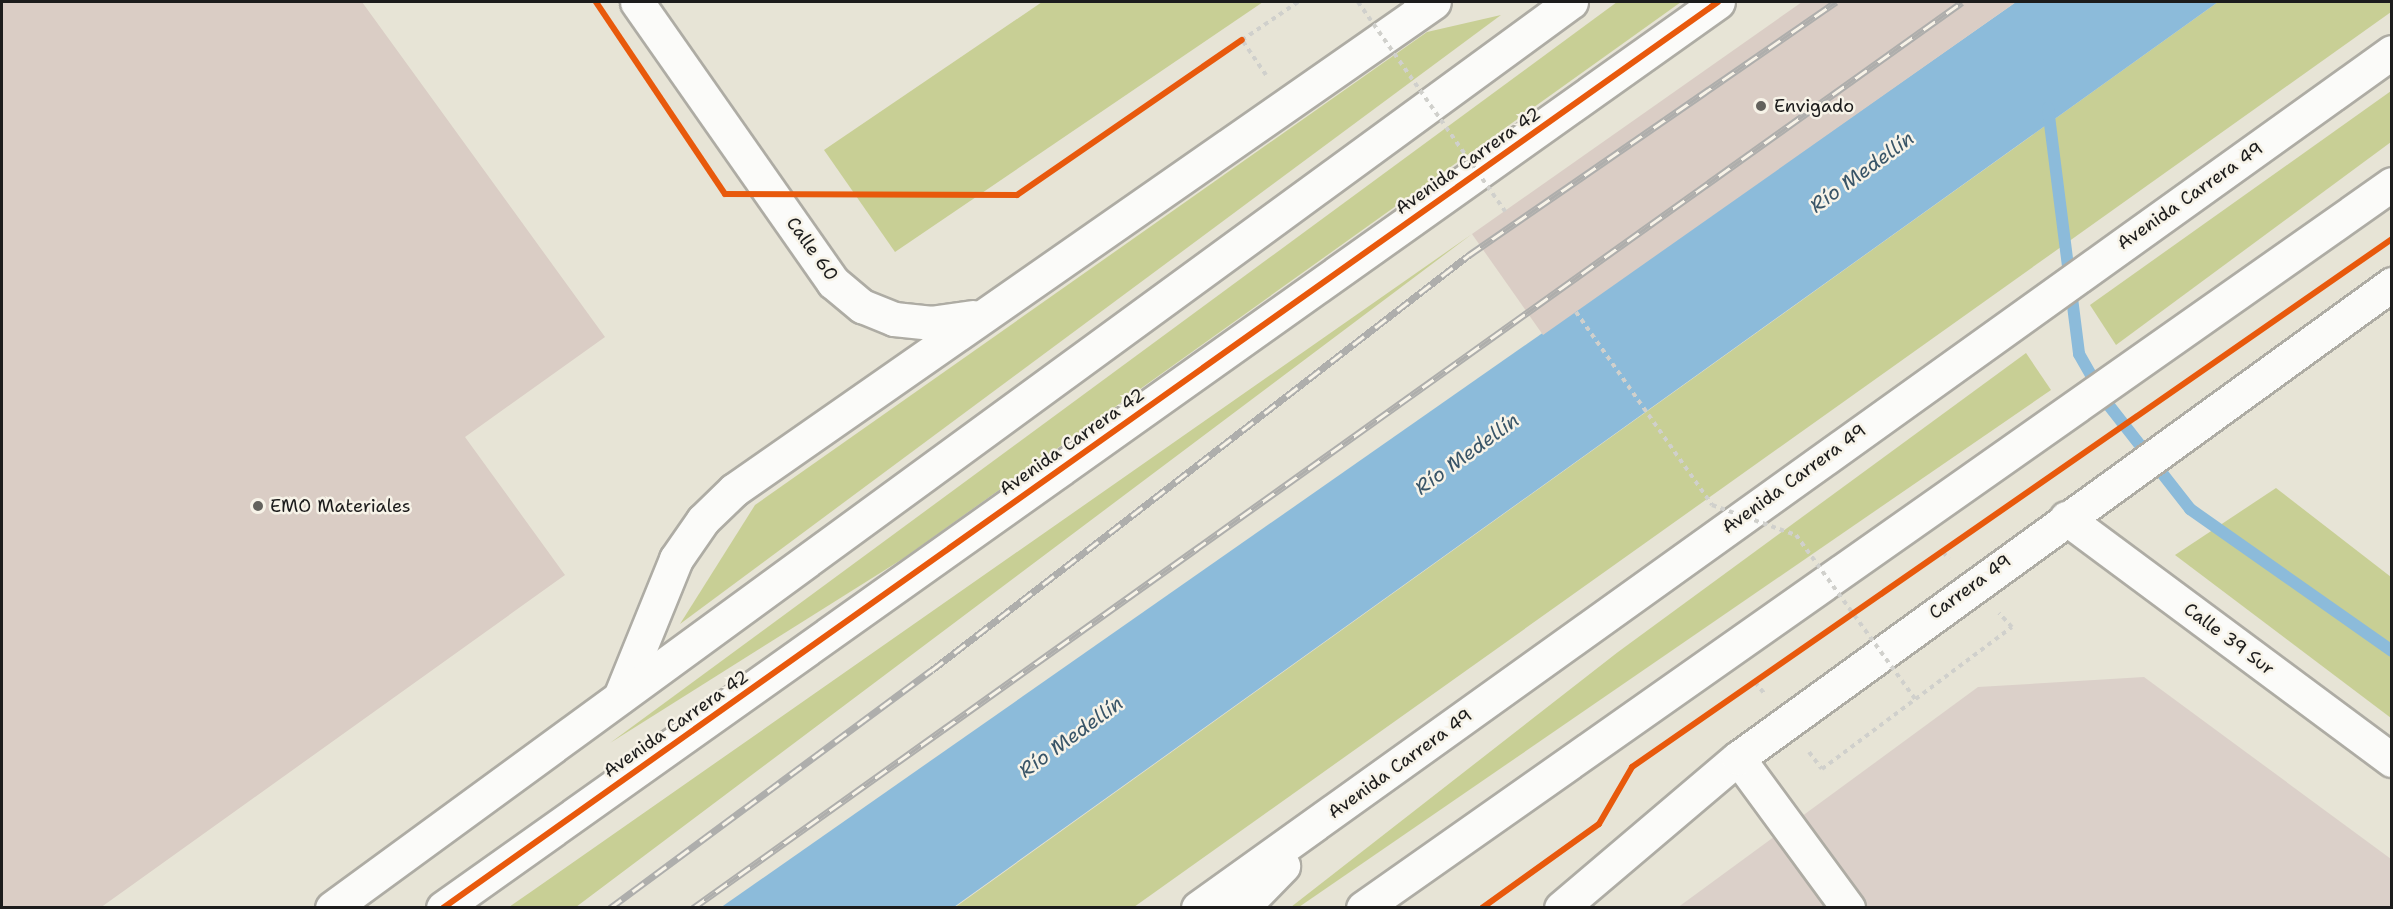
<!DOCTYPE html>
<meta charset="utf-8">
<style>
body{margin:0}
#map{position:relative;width:2393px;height:909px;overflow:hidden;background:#e7e4d6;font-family:"Shantell Sans",sans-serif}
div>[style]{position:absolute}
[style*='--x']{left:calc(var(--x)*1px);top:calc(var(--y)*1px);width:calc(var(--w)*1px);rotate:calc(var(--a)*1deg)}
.industrial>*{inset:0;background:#dbd0c9}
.green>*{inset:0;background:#c8cf95}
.water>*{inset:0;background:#8cbbda}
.stream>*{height:12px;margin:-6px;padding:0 6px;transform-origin:6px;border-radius:6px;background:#8cbbda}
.building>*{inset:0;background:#dacdc5}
.path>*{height:4px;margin-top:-2px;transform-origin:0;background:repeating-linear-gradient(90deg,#d0d0cc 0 4.5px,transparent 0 9px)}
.roads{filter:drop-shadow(2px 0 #aeaca4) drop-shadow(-2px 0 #aeaca4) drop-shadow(0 2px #aeaca4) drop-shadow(0 -2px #aeaca4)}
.minor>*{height:33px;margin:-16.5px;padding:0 16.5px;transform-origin:16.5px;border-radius:16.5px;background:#fbfbf9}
.highway>*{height:33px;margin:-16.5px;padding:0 16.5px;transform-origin:16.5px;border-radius:16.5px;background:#fbfbf9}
.rail>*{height:7px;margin-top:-3.5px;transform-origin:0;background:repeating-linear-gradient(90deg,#f7f3e8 0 14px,#aeaeac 0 28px);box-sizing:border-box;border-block:2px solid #aeaeac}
.path-bridge>*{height:4px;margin-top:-2px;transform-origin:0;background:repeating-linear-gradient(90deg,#d0d0cc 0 4.5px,transparent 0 9px)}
.cycleway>*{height:6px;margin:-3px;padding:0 3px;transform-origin:3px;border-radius:3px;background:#e8590c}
.dots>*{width:16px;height:16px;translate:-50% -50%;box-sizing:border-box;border:3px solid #f7f3e8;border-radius:50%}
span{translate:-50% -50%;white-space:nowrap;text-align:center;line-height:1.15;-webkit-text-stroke:5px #f7f3e8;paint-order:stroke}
.poi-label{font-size:18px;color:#1c1c1c}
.left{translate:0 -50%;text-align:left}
.street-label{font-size:18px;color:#1c1c1c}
.water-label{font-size:20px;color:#395568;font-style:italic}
.frame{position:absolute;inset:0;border:3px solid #1c1c1c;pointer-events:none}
</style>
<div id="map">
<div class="industrial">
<div style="clip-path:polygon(2144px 677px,2391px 859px,2391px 907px,1677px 908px,1978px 687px)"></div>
</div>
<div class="green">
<div style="clip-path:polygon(1042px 2px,1263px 2px,895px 252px,824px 150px)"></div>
<div style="clip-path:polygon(1617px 2px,1681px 2px,904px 558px,610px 743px)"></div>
<div style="clip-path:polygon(2218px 2px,2391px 2px,2391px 12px,1134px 907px,954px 908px)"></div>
<div style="clip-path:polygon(1501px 15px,680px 624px,755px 505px,1427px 32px)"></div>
<div style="clip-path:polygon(2391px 91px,2391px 142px,2116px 345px,2090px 305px)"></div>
<div style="clip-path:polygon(1472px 234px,576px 907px,509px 907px,535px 889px)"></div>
<div style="clip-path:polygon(2026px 353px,2051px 390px,1299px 907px,1291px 907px,1618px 652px)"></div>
<div style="clip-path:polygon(2276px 488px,2391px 577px,2391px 718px,2175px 555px)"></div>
</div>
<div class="water">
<div style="clip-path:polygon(2016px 2px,2218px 2px,954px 907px,720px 908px)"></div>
</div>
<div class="stream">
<div style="--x:2048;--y:108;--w:248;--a:82.8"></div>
<div style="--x:2079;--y:354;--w:56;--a:60.3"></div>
<div style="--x:2107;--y:403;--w:135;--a:51.9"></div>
<div style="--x:2190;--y:509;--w:247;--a:35.1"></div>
</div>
<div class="building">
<div style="clip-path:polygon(2px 2px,362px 2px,605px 337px,465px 437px,565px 575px,100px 908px,2px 908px)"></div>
<div style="clip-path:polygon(1802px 2px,2016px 2px,1543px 335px,1472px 234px)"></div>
</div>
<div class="path">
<div style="--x:1266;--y:75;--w:42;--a:-124.4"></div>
<div style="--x:1242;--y:40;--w:68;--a:-34.2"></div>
<div style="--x:1943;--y:552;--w:9;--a:49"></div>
<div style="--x:1755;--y:682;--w:14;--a:51"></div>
<div style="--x:1809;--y:752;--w:21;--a:53"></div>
<div style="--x:1822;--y:769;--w:237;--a:-36.8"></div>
<div style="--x:2012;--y:627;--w:19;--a:-133"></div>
</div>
<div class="roads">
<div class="minor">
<div style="--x:637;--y:2;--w:342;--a:55"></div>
<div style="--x:833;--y:282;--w:38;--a:40"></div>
<div style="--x:862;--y:306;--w:35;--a:22"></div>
<div style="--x:894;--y:319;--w:36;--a:6"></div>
<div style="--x:930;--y:323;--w:43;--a:-7.9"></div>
<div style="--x:2066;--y:518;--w:406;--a:36.6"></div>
<div style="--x:620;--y:697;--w:149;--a:-67.9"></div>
<div style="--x:676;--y:559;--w:47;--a:-55.3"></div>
<div style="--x:703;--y:520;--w:43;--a:-44.1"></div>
<div style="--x:734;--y:490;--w:853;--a:-34.88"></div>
<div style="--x:1738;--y:758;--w:186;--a:53.7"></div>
<div style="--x:1561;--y:908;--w:232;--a:-40.3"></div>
<div style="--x:1738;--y:758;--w:808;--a:-35.93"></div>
</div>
<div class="highway">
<div style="--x:1420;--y:6;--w:7;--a:-34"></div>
<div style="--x:332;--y:908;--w:1535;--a:-36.18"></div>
<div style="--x:443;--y:908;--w:1564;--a:-35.4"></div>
<div style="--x:1198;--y:908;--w:1469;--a:-35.64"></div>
<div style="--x:1242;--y:908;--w:59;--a:-45.7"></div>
<div style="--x:1363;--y:908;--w:1258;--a:-35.13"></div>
</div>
</div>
<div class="rail">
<div style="--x:610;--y:908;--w:400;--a:-36.5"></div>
<div style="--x:932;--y:670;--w:679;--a:-37.7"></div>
<div style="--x:1469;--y:255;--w:446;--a:-34.6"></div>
<div style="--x:693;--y:908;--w:1559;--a:-35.52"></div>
</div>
<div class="path-bridge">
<div style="--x:1358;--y:2;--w:256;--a:54.9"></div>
<div style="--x:1576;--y:312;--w:236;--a:54.8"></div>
<div style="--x:1712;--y:505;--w:89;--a:19.7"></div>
<div style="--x:1796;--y:535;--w:203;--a:54"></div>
</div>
<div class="cycleway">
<div style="--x:596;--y:2;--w:231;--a:56.1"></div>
<div style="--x:725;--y:194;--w:292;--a:0.2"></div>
<div style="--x:1017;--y:195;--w:273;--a:-34.6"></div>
<div style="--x:443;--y:908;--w:1564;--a:-35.4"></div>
<div style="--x:1482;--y:908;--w:144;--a:-35.7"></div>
<div style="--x:1599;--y:824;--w:66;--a:-59.9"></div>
<div style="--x:1632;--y:767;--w:925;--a:-34.79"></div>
</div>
<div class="dots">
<div style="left:1761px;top:106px;background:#63625d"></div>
<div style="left:258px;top:506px;background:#63625d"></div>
</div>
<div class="poi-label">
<span class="left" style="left:1774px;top:106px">Envigado</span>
<span class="left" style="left:270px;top:506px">EMO Materiales</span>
</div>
<div class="street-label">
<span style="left:1468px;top:161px;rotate:-35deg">Avenida Carrera 42</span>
<span style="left:2190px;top:196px;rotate:-35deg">Avenida Carrera 49</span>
<span style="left:812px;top:249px;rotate:54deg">Calle 60</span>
<span style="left:1072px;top:442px;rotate:-35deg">Avenida Carrera 42</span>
<span style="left:1794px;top:479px;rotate:-36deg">Avenida Carrera 49</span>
<span style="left:1970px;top:587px;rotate:-36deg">Carrera 49</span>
<span style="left:2229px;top:639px;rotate:37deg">Calle 39 Sur</span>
<span style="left:676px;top:724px;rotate:-35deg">Avenida Carrera 42</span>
<span style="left:1400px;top:764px;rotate:-36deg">Avenida Carrera 49</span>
</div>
<div class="water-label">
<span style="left:1862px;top:172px;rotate:-36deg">Río Medellín</span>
<span style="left:1467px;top:454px;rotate:-36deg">Río Medellín</span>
<span style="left:1071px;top:737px;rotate:-36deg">Río Medellín</span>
</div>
<div class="frame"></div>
</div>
